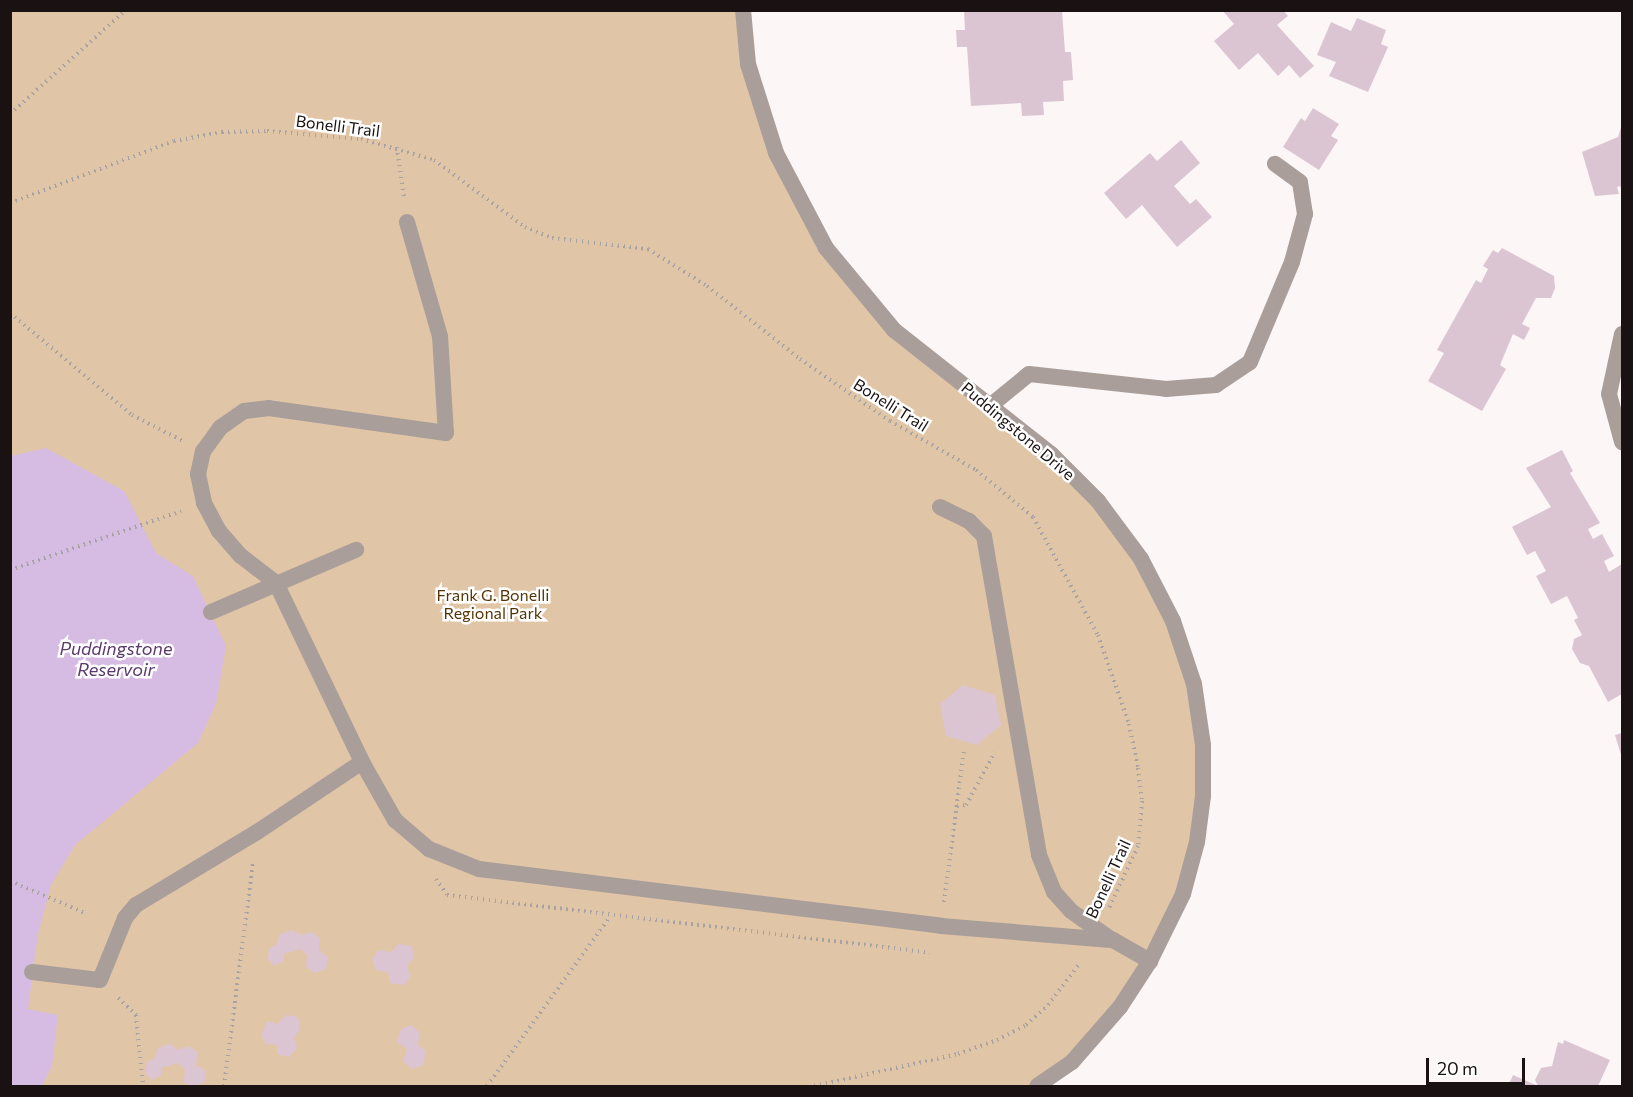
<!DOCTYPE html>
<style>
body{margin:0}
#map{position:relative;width:1633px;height:1097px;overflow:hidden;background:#fcf6f7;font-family:Commissioner,sans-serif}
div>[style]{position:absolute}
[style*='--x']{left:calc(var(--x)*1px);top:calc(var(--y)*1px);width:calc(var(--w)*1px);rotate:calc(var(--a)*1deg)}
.green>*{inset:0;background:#e0c5a7}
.water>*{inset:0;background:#d6bce3}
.building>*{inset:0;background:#dcc5d2}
.path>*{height:4px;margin-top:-2px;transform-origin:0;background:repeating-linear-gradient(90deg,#a9a2a3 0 1.5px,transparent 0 6px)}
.service>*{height:16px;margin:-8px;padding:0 8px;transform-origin:8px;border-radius:8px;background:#a99e9a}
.minor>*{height:16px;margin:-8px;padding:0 8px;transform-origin:8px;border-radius:8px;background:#a99e9a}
.tertiary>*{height:16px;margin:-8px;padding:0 8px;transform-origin:8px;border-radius:8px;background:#a99e9a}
span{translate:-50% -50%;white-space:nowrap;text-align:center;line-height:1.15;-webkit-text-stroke:5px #fff;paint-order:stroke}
.street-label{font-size:16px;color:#1a1112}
.park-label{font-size:16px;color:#543405}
.water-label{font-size:18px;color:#5b396c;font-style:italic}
.frame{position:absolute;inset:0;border:12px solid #1a1112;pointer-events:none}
.scale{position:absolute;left:1426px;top:1058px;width:99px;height:27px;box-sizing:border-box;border:3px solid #1a1112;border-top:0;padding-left:8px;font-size:18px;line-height:21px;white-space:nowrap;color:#1a1112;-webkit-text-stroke:4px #fff;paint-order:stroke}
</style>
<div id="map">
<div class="green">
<div style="clip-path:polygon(10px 11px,743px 11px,776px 153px,826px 248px,894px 330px,1098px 501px,1173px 621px,1203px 745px,1183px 894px,1120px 1007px,1037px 1086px,11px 1086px)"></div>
</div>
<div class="water">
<div style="clip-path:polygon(46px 448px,124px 491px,156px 553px,193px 576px,226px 646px,216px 704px,198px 743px,75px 845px,51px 885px,38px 934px,28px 1009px,58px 1015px,52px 1066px,42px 1086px,11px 1086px,10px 456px)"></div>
</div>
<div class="building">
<div style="clip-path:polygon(964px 10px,1062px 10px,1065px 52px,1071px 52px,1073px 80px,1063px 81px,1064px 101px,1043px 102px,1044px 115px,1022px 116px,1021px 103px,971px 106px,967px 47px,957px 47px,956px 30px,965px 30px)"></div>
<div style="clip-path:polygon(1222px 10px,1283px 10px,1288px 16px,1277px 25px,1314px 66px,1300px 78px,1289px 65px,1278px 76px,1258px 53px,1239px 70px,1214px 41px,1234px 24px)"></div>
<div style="clip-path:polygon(1357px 18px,1386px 30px,1381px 44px,1388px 47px,1368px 92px,1329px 76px,1336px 62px,1317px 55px,1331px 22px,1351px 31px)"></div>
<div style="clip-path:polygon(1313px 108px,1339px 124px,1331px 136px,1338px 140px,1319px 170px,1283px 147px,1301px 118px,1305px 121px)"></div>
<div style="clip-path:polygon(1622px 124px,1622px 191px,1620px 186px,1617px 187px,1619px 194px,1595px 196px,1582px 152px,1618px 137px)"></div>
<div style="clip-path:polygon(1181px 140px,1200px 163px,1174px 186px,1190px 204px,1196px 199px,1212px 217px,1177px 247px,1142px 205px,1126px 219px,1104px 193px,1150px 153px,1157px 161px)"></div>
<div style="clip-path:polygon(1502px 248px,1554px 276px,1555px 288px,1551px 298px,1536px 298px,1522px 324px,1530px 328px,1524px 340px,1513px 334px,1500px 365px,1506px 369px,1482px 411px,1428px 381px,1444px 353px,1437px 350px,1476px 280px,1481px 283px,1488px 269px,1483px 266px,1493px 250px,1498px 253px)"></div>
<div style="clip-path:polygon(1562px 450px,1573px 471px,1570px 473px,1600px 523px,1588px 529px,1593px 539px,1602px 534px,1614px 556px,1604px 561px,1609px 572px,1622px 564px,1622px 694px,1608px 702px,1589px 666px,1580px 663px,1572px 649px,1574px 639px,1582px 635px,1574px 620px,1578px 618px,1567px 596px,1551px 604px,1536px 576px,1546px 571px,1535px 551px,1527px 555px,1512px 527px,1551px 507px,1526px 468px)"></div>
<div style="clip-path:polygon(963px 685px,995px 695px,1001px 725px,977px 745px,946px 736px,940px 704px)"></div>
<div style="clip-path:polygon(1622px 733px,1622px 758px,1615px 735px)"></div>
<div style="clip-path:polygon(292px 930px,301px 935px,311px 932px,320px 938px,319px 950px,328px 957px,326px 969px,315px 973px,306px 967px,307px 955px,300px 949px,284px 954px,284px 961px,274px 966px,268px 959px,269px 948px,276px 945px,280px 934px)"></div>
<div style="clip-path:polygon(399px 944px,412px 946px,414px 958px,407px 966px,411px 976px,404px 985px,390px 983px,388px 972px,376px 970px,372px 959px,379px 950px,391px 952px)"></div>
<div style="clip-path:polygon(286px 1015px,298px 1017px,300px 1029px,294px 1038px,297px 1048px,289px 1057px,277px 1054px,277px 1045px,266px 1044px,261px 1036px,267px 1021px,277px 1024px)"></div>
<div style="clip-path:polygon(411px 1025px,420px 1033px,418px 1045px,426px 1051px,423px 1065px,412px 1069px,403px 1061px,407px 1049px,397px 1042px,401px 1029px)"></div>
<div style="clip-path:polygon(1564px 1040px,1610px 1060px,1598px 1086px,1508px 1086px,1513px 1075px,1538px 1086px,1535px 1080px,1541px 1068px,1552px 1066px,1558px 1042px,1563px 1044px)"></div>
<div style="clip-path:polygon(170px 1044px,178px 1050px,188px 1046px,198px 1052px,196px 1065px,206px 1071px,204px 1083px,191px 1086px,184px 1082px,185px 1069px,177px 1063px,161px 1068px,161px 1075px,152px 1080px,145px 1073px,147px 1062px,154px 1059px,158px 1048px)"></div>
</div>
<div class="path">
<div style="--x:10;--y:114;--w:156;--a:-41.9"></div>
<div style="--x:397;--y:147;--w:52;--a:82.3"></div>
<div style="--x:10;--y:203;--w:175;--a:-20.7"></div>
<div style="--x:174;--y:141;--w:49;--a:-10.6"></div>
<div style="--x:222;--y:132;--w:45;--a:-1.3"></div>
<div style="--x:267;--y:131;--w:94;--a:4.9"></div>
<div style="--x:361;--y:139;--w:76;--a:16"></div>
<div style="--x:434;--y:160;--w:113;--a:36.4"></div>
<div style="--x:525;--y:227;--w:29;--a:22"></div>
<div style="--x:552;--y:238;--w:97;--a:6.5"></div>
<div style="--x:648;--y:249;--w:70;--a:32.1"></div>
<div style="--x:707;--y:286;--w:118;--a:38.1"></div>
<div style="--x:800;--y:359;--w:109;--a:34.6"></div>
<div style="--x:890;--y:421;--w:99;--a:29.7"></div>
<div style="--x:976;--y:470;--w:74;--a:39.5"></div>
<div style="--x:1033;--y:517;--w:135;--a:61.2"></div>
<div style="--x:1098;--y:635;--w:94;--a:70.8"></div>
<div style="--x:1129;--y:724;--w:45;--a:78.4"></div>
<div style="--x:1138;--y:768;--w:33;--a:83"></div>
<div style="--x:1142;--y:801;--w:45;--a:95.1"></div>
<div style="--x:1138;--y:846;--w:68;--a:115.1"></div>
<div style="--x:10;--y:313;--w:159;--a:39.9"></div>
<div style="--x:132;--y:415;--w:57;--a:27"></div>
<div style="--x:10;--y:570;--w:181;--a:-19"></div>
<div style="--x:957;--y:806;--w:9;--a:-6"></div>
<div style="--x:966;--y:805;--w:60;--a:-61.3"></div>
<div style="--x:436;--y:879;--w:19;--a:55"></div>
<div style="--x:447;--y:895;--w:486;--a:6.8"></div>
<div style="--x:10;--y:881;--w:82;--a:23.1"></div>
<div style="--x:944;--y:902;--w:152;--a:-82.5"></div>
<div style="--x:118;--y:998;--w:25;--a:43"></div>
<div style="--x:136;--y:1015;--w:71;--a:84.4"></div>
<div style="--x:224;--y:1086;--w:225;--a:-82.6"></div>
<div style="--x:487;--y:1086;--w:209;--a:-54"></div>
<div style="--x:814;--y:1086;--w:148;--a:-12.5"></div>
<div style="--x:958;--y:1054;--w:41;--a:-19.7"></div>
<div style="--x:997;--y:1040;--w:33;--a:-27"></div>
<div style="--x:1026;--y:1025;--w:30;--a:-42"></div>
<div style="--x:1048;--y:1005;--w:53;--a:-52.7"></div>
</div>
<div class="service">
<div style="--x:407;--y:222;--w:119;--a:73.9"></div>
<div style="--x:440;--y:336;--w:97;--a:86.5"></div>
<div style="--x:446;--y:433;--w:179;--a:-172"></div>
<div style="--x:269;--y:408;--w:25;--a:173"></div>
<div style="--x:244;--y:411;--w:29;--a:145"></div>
<div style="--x:220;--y:428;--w:29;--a:126"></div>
<div style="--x:203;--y:451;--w:24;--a:102"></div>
<div style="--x:198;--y:474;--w:30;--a:78"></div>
<div style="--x:204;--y:503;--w:32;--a:62"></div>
<div style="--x:219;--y:531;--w:33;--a:49"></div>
<div style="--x:241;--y:556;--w:44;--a:37.6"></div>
<div style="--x:276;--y:583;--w:199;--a:64.3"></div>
<div style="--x:362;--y:762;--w:67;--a:60.4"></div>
<div style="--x:395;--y:820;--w:45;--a:40.5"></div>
<div style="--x:429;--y:849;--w:54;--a:21.8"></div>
<div style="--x:479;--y:869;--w:466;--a:7"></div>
<div style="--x:941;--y:926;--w:173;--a:4.7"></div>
<div style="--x:1113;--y:940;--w:43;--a:29.6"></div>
<div style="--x:990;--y:406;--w:50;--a:-39.4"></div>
<div style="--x:1029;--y:374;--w:138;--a:6.2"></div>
<div style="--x:1166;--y:389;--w:50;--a:-4.6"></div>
<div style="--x:1216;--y:385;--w:41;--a:-34.1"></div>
<div style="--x:1250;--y:362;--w:108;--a:-67.2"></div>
<div style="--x:1292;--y:262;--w:50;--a:-74.8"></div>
<div style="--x:1305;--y:214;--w:32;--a:-99"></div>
<div style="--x:1300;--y:182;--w:31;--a:-144"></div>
<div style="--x:940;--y:507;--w:32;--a:26"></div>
<div style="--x:969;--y:521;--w:21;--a:45"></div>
<div style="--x:984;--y:536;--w:324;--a:80.2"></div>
<div style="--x:1039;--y:855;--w:40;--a:68"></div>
<div style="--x:1054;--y:892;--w:25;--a:48"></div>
<div style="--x:1071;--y:911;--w:50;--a:35.3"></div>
<div style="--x:211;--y:612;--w:158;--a:-23.2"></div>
<div style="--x:32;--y:972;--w:68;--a:6.7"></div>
<div style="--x:100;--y:980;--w:67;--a:-68"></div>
<div style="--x:125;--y:918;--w:17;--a:-50"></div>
<div style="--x:136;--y:905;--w:141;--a:-31.1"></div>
<div style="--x:257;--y:832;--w:126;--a:-33.7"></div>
</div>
<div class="minor">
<div style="--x:1622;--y:334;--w:61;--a:102.2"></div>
<div style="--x:1609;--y:394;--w:50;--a:74.8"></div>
</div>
<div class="tertiary">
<div style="--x:743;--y:10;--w:54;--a:84.7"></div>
<div style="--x:748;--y:64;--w:93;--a:72.5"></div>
<div style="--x:776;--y:153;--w:107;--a:62.2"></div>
<div style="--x:826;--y:248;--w:107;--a:50.3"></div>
<div style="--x:894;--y:330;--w:201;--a:38.3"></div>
<div style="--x:1052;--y:455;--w:65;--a:45"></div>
<div style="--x:1098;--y:501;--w:72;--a:53.4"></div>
<div style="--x:1141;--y:559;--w:70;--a:62.7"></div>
<div style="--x:1173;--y:621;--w:66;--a:71.6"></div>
<div style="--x:1194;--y:684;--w:62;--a:81.6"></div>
<div style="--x:1203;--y:745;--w:51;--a:90"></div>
<div style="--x:1203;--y:796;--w:46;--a:97.4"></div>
<div style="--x:1197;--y:842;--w:54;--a:105.1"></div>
<div style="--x:1183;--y:894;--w:75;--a:116.2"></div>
<div style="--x:1150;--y:961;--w:55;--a:123.1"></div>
<div style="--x:1120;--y:1007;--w:73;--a:131.1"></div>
<div style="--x:1072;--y:1062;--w:42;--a:145.6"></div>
</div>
<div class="street-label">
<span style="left:338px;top:126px;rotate:7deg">Bonelli Trail</span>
<span style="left:891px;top:405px;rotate:32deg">Bonelli Trail</span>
<span style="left:1018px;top:431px;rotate:40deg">Puddingstone Drive</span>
<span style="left:1108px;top:879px;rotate:-65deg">Bonelli Trail</span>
</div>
<div class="park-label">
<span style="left:493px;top:604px">Frank G. Bonelli<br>Regional Park</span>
</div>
<div class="water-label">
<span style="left:116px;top:659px">Puddingstone<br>Reservoir</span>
</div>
<div class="frame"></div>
<div class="scale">20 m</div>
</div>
